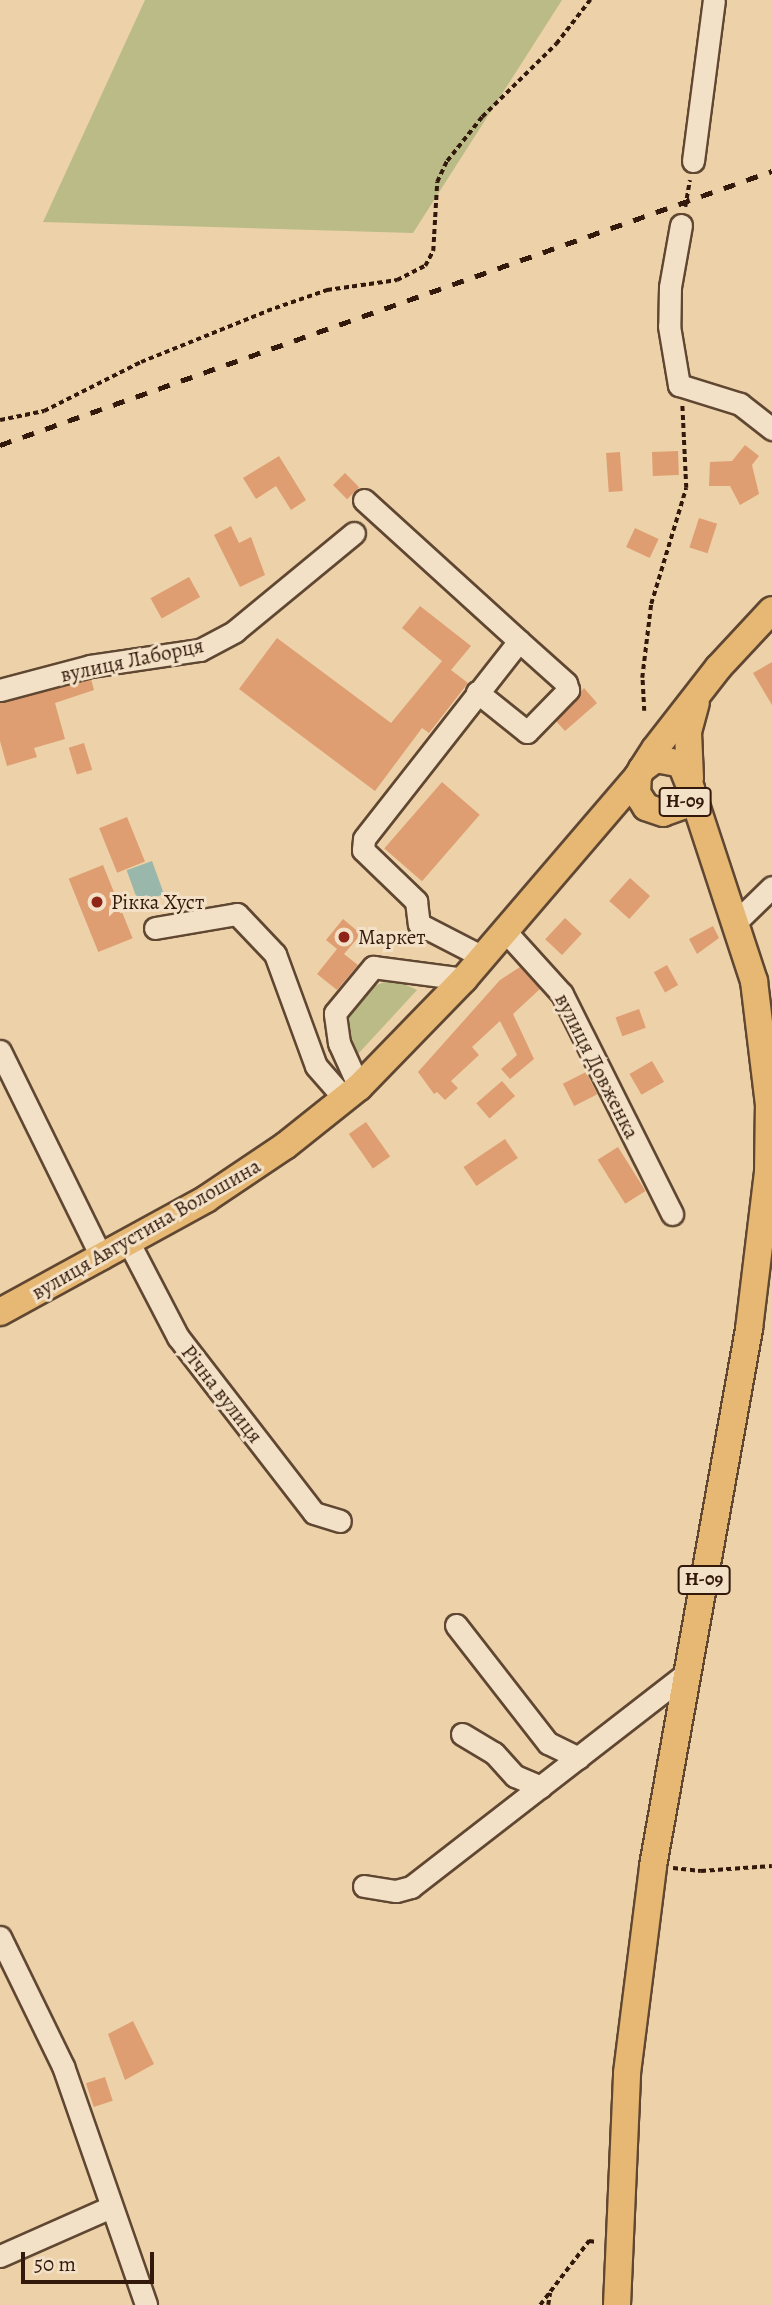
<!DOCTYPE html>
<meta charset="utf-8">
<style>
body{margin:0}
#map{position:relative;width:772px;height:2305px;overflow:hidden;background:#ecd1a9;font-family:Alegreya,serif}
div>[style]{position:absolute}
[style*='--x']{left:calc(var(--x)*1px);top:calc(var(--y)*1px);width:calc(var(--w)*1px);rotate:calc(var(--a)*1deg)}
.green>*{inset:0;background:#babb86}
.water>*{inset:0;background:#99b7ab;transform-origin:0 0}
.building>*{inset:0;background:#df9e71;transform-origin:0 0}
.path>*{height:3.5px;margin-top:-1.75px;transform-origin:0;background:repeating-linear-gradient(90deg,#32190b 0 5px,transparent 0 8.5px)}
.roads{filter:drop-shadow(2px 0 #604732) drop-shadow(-2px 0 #604732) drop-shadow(0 2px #604732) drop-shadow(0 -2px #604732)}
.minor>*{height:21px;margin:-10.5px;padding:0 10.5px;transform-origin:10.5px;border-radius:10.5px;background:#f3e1c7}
.major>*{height:26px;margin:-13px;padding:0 13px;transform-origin:13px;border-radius:13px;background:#e6b874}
.rail>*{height:5px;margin-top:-2.5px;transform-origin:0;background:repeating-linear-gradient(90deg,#32190b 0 12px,transparent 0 24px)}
.dots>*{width:19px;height:19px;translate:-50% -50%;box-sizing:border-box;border:4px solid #f3e1c7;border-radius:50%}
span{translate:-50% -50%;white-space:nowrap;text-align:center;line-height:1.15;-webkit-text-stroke:6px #f3e1c7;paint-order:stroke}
.shield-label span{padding:2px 5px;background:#f3e1c7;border:2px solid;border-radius:5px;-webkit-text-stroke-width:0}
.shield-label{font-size:19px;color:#32190b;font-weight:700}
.street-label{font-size:21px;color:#32190b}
.poi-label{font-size:21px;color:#32190b}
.left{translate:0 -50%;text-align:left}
.scale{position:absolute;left:21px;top:2252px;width:133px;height:32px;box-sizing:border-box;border:4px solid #32190b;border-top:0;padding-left:9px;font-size:21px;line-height:24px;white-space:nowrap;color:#32190b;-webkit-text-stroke:5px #f3e1c7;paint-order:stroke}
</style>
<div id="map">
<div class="green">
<div style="clip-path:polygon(145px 0,562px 0,413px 233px,43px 222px)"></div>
<div style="clip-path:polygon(393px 979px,417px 990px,358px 1054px,347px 1026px,348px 1012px,371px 987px)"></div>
</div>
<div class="water">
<div style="left:152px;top:861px;width:35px;height:27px;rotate:70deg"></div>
</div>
<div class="building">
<div style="clip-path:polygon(745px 445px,759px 456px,752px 465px,759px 494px,740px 505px,730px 486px,709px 486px,710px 462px,732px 461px)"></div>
<div style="left:678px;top:451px;width:24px;height:26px;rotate:88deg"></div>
<div style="left:620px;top:452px;width:39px;height:14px;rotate:86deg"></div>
<div style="clip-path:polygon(279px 456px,306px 500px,291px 510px,276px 486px,256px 499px,243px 478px)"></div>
<div style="left:345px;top:473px;width:20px;height:17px;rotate:45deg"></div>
<div style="left:699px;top:518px;width:19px;height:31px;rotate:18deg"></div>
<div style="clip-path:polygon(231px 526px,239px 543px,251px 537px,265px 575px,240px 587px,214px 535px)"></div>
<div style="left:635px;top:528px;width:26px;height:21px;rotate:25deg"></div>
<div style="left:189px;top:577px;width:23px;height:44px;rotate:61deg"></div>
<div style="clip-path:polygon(420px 606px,471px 646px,451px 670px,468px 683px,429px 733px,422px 728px,375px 791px,239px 689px,277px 638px,391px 723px,442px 661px,402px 628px)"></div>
<div style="clip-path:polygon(772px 662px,772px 705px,753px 673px)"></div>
<div style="clip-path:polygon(91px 679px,94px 690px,55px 703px,65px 739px,34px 748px,37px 757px,7px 766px,0 741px,0 703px)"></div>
<div style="clip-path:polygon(584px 688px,597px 703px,565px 731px,556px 721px)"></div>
<div style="left:84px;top:743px;width:28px;height:16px;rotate:73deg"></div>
<div style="left:442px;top:782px;width:50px;height:88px;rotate:41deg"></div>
<div style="left:127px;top:817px;width:48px;height:30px;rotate:68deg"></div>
<div style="left:103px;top:865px;width:79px;height:37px;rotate:68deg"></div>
<div style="left:630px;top:878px;width:27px;height:31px;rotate:42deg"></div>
<div style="left:565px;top:918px;width:23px;height:29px;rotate:43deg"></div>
<div style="clip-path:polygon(343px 919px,361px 934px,344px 954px,358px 965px,337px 990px,317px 974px,337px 949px,326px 940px)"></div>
<div style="clip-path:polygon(713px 926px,719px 938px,697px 954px,689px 939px)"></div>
<div style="left:667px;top:965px;width:23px;height:15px;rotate:61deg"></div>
<div style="clip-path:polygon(520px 967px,540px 989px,513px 1014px,534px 1059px,510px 1079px,501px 1069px,517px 1055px,500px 1021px,472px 1047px,479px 1055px,451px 1081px,458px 1088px,445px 1100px,437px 1092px,434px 1094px,418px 1072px,500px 980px)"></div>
<div style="left:639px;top:1009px;width:20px;height:25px;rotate:70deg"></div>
<div style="left:652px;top:1061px;width:24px;height:26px;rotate:60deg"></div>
<div style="left:586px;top:1072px;width:25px;height:26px;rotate:63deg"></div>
<div style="left:502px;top:1081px;width:20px;height:34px;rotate:49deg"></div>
<div style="left:366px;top:1122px;width:42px;height:21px;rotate:55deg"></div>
<div style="left:505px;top:1139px;width:23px;height:50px;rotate:56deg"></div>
<div style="left:618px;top:1147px;width:52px;height:24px;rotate:58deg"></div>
<div style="clip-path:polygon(133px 2021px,154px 2064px,125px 2080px,108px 2034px)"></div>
<div style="left:105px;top:2077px;width:25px;height:20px;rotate:72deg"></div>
</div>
<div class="path">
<div style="--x:685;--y:207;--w:27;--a:-80"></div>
<div style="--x:0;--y:420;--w:45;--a:-11.6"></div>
<div style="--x:44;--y:411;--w:109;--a:-26.8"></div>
<div style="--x:141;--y:362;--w:136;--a:-22"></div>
<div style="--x:267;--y:311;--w:64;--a:-19.3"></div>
<div style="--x:327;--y:290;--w:71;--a:-8.1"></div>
<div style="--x:397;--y:280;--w:31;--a:-27"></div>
<div style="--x:425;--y:266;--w:17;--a:-62"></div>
<div style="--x:433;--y:251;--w:69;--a:-86.7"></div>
<div style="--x:437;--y:182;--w:23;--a:-65"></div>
<div style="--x:447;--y:161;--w:56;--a:-51.5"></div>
<div style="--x:482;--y:117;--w:104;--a:-44.6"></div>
<div style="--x:556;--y:44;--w:56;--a:-52.3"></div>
<div style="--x:644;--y:711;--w:33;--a:-93"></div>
<div style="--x:642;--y:678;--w:75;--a:-83.1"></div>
<div style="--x:651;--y:604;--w:121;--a:-73.2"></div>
<div style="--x:686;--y:488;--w:84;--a:-92.7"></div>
<div style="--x:673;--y:1868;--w:28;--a:6"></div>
<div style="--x:701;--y:1871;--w:71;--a:-4"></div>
<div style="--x:540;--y:2305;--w:81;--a:-52.6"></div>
<div style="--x:589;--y:2241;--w:8;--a:7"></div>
<div style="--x:548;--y:2305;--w:12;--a:-81"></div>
</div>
<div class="roads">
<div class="minor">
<div style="--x:693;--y:161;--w:162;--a:-82.6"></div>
<div style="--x:681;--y:225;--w:63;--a:100.1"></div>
<div style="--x:670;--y:287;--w:39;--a:91"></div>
<div style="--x:669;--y:326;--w:60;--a:80.4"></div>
<div style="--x:679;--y:385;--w:64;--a:17.3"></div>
<div style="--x:740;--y:404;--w:41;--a:38"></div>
<div style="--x:364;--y:500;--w:210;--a:42.3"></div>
<div style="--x:519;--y:641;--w:251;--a:128.1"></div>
<div style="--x:364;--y:839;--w:11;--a:95"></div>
<div style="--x:363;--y:850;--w:74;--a:43.9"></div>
<div style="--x:416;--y:901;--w:23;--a:83"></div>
<div style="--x:419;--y:924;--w:72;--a:27.3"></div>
<div style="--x:0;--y:690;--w:93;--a:-14.9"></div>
<div style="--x:90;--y:666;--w:111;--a:-8.3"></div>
<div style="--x:200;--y:650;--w:40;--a:-28"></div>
<div style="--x:235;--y:631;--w:154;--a:-39.5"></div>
<div style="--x:477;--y:692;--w:64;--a:38.7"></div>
<div style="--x:527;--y:732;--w:59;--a:-45.7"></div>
<div style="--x:568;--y:690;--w:7;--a:-106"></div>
<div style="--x:566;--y:683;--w:63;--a:-138.2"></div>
<div style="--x:736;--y:922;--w:50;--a:-44.2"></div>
<div style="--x:155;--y:928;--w:83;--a:-9.7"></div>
<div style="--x:237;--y:914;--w:55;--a:46.5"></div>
<div style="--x:275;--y:954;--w:119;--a:69.9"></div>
<div style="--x:316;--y:1066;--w:43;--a:48.8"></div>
<div style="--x:505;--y:931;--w:85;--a:47.9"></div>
<div style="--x:562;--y:994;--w:246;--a:63.4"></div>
<div style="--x:0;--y:1051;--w:231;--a:63.8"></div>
<div style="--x:359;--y:1087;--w:48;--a:-114.4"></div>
<div style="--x:339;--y:1043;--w:30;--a:-98"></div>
<div style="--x:335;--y:1013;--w:60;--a:-50.4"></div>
<div style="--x:373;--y:967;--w:92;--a:7.5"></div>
<div style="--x:129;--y:1243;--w:106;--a:62.5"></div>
<div style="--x:178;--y:1337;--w:222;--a:52.3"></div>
<div style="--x:314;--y:1513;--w:27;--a:17"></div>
<div style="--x:456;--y:1625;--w:150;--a:52.1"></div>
<div style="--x:548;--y:1743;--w:34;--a:26"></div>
<div style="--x:462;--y:1734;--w:37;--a:31"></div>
<div style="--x:494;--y:1753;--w:31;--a:48"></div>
<div style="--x:515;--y:1776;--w:28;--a:23"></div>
<div style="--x:364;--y:1886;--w:32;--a:9"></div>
<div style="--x:396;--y:1891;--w:16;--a:-15"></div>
<div style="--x:411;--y:1887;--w:351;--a:-37.8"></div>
<div style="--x:0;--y:1937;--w:144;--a:64"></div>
<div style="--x:63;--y:2066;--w:253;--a:70.8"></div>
<div style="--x:0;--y:2256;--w:119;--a:-23.8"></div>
</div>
<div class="major">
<div style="--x:642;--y:769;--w:17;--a:-36"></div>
<div style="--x:656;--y:759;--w:25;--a:11"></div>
<div style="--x:681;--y:764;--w:27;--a:68"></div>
<div style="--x:691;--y:789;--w:19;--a:118"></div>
<div style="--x:682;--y:806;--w:20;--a:160"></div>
<div style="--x:663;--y:813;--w:18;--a:-161"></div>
<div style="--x:646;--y:807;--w:17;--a:-123"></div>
<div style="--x:637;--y:793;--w:17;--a:-87"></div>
<div style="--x:638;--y:776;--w:8;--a:-60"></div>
<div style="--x:642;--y:769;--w:24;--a:-57"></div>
<div style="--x:655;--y:749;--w:103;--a:-52.1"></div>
<div style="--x:718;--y:668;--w:79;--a:-47"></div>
<div style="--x:690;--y:778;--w:46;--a:-92.5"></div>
<div style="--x:688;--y:732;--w:30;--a:-75"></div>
<div style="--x:0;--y:1312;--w:235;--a:-28.7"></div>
<div style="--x:206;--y:1199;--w:95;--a:-33.9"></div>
<div style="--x:285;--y:1146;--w:95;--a:-38.6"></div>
<div style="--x:359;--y:1087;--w:151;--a:-45.8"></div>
<div style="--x:464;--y:979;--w:267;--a:-49.4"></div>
<div style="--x:617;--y:2305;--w:232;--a:-87.5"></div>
<div style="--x:627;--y:2073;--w:209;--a:-82.8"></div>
<div style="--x:653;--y:1866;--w:546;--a:-79.86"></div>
<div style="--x:749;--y:1329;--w:157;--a:-83.1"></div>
<div style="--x:768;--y:1173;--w:68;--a:-89.2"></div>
<div style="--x:769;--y:1105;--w:125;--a:-96.9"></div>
<div style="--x:754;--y:981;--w:202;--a:-108.2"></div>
</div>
</div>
<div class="rail">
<div style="--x:0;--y:445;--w:819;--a:-19.54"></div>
</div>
<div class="dots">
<div style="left:97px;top:902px;background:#8f2418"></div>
<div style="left:344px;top:937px;background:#8f2418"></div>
</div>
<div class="shield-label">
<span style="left:685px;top:802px">Н-09</span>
<span style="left:704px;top:1580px">Н-09</span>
</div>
<div class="street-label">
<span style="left:132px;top:660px;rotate:-12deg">вулиця Лаборця</span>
<span style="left:597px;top:1066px;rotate:63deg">вулиця Довженка</span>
<span style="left:146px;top:1229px;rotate:-30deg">вулиця Августина Волошина</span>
<span style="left:222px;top:1394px;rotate:52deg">Річна вулиця</span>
</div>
<div class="poi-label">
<span class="left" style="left:111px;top:902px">Рікка Хуст</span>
<span class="left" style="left:358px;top:937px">Маркет</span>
</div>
<div class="scale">50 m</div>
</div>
